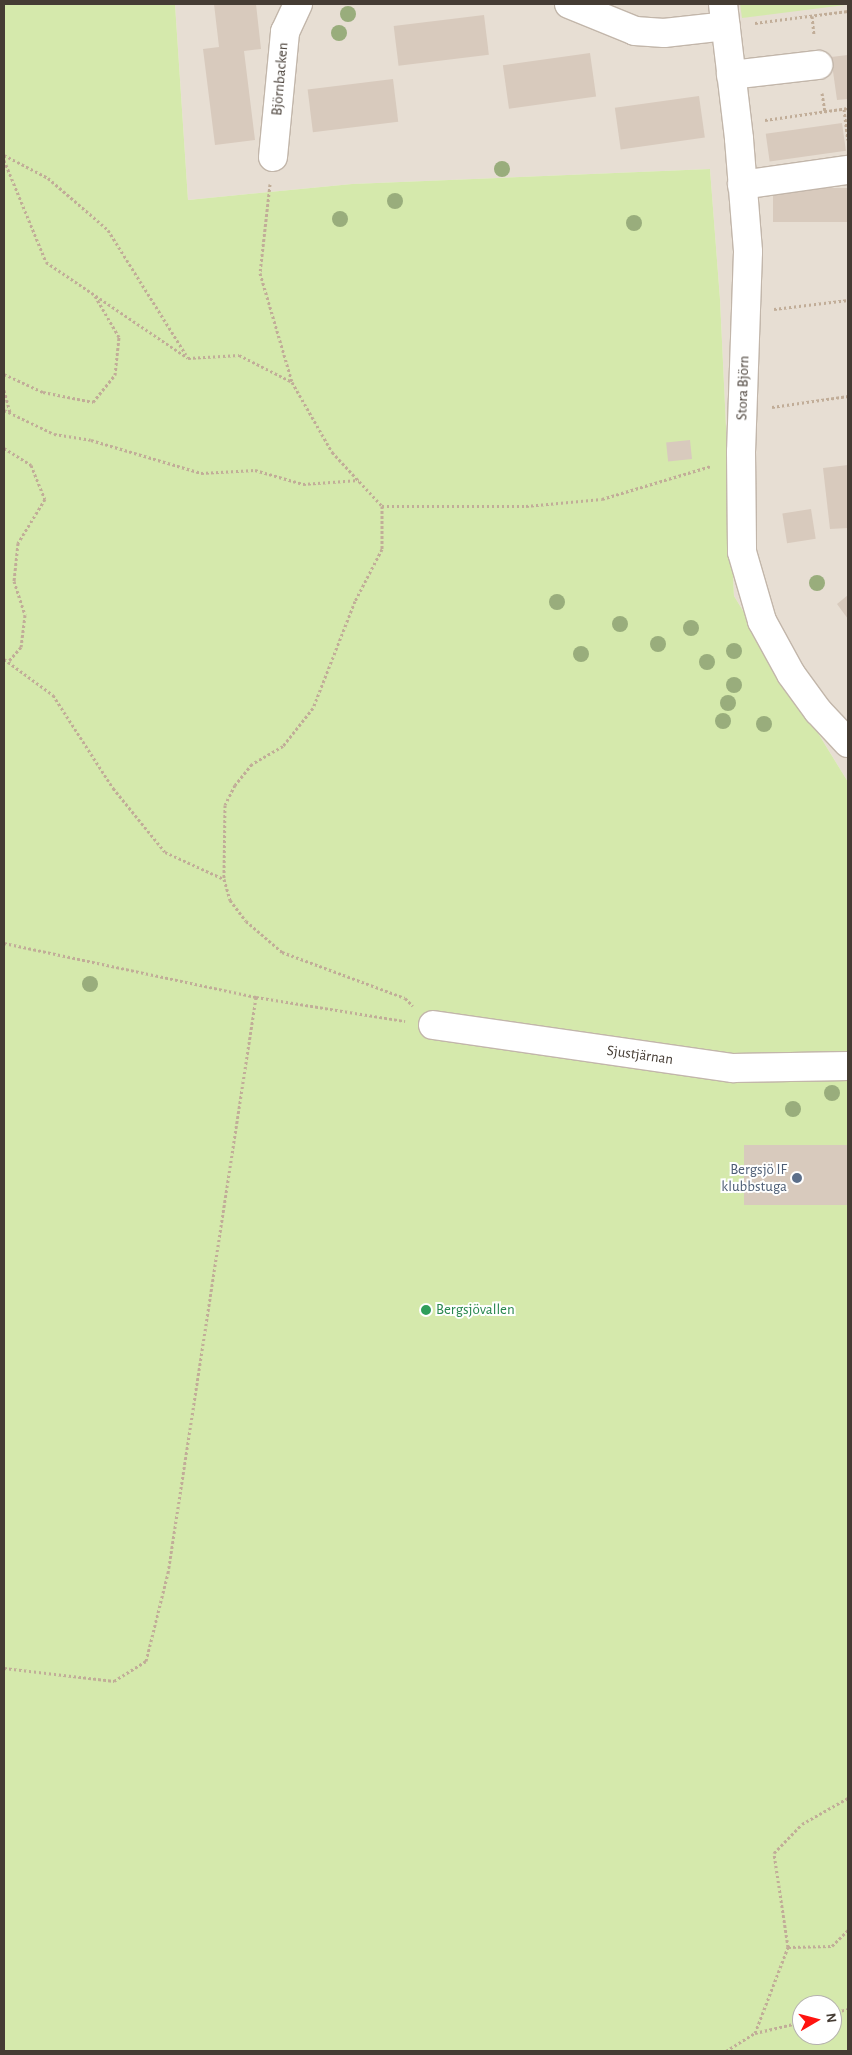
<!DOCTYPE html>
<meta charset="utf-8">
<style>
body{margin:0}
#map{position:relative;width:852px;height:2055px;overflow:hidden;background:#f3ede5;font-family:"Alegreya Sans",sans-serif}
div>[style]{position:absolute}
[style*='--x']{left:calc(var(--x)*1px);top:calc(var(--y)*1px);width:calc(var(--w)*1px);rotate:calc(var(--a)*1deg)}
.residential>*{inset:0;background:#e7ded3}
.green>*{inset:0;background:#d5e9ac}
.building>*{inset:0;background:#d8cabd;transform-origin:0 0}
.path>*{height:3px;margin-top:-1.5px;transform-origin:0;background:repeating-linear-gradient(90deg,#c1ad98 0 2.5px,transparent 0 5px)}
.roads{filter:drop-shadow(1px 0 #c2b6aa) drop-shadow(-1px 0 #c2b6aa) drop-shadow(0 1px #c2b6aa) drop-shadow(0 -1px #c2b6aa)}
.minor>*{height:28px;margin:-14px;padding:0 14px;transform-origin:14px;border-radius:14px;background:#fff}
.trees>*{width:16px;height:16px;margin:-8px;border-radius:50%;background:#99ad7c}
.dots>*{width:14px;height:14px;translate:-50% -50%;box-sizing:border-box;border:2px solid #fff;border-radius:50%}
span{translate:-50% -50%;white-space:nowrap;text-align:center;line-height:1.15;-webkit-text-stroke:4px #fff;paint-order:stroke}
.street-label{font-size:15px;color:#453c34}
.service-label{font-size:15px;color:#4e5e75}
.right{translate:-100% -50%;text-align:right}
.leisure-label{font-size:15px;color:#27864d}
.left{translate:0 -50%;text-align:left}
.frame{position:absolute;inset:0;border:5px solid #453c34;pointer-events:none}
.north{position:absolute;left:792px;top:1995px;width:50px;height:50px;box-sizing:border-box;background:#fff;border:1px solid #b5b1ae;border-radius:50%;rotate:82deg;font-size:14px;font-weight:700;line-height:20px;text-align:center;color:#453c34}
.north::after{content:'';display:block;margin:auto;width:18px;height:22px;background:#ff1410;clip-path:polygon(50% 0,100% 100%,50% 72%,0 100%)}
</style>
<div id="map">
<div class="residential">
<div style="clip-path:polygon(175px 4px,848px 4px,848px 782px,734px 596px,720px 299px,710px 169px,352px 184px,188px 200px)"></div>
</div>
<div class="green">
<div style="clip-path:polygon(evenodd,4px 4px,175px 4px,188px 200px,352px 184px,710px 169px,720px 299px,734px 596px,848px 782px,848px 2051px,4px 2051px,4px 4px,802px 2005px,832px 2005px,832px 2035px,802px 2035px,802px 2005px)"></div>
<div style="clip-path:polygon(740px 4px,845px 4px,845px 5px,742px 18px)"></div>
</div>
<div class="building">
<div style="clip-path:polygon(214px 4px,256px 4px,261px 49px,244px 51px,255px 140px,215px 145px,203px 49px,219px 47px)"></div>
<div style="left:484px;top:15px;width:40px;height:91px;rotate:83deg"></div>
<div style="left:590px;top:53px;width:44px;height:88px;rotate:82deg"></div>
<div style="clip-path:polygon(848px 55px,848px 99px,837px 100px,831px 57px)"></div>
<div style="left:393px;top:79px;width:43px;height:86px;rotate:83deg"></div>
<div style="left:699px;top:96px;width:42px;height:85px;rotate:82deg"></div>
<div style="left:842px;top:123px;width:28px;height:77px;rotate:82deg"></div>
<div style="left:848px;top:188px;width:34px;height:75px;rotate:90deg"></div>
<div style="left:690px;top:440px;width:19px;height:24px;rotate:84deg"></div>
<div style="clip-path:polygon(848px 465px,848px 528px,830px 529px,823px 468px)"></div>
<div style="left:811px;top:509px;width:30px;height:29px;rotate:81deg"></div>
<div style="clip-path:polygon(848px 595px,848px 619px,837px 604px)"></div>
<div style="left:848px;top:1145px;width:60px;height:104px;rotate:90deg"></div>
</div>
<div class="path">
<div style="--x:812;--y:16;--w:19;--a:84"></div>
<div style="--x:755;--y:23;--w:94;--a:-7.4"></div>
<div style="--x:822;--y:93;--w:19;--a:81"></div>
<div style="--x:844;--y:109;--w:31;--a:83"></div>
<div style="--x:765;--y:120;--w:84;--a:-8.2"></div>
<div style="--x:4;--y:155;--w:50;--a:27.6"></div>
<div style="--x:48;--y:178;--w:79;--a:40.9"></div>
<div style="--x:108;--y:230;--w:147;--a:58"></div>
<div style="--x:4;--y:160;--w:110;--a:67.6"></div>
<div style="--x:46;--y:262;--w:171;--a:34.1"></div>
<div style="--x:188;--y:358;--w:51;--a:-3.4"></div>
<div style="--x:239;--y:355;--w:59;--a:27"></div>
<div style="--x:270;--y:184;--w:90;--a:96.4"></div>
<div style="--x:260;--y:273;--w:114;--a:73.6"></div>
<div style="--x:292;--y:382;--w:81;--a:60.3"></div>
<div style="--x:332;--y:452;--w:74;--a:47.2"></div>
<div style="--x:382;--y:506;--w:144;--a:0"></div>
<div style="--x:526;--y:506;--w:76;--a:-5.3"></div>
<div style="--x:602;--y:499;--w:114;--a:-16.8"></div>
<div style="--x:774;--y:309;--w:75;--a:-6.9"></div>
<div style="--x:4;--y:374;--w:43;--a:24.8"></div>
<div style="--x:43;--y:392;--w:51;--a:11.3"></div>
<div style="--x:93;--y:402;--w:35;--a:-51"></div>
<div style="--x:115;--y:375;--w:38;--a:-84"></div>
<div style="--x:119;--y:337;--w:48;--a:-120.3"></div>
<div style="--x:4;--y:390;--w:24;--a:75"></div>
<div style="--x:772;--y:407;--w:77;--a:-8.2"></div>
<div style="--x:4;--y:410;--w:55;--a:25.6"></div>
<div style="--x:54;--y:434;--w:37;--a:9"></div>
<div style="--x:91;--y:440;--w:115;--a:16.7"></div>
<div style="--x:201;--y:473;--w:54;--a:-3.2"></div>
<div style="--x:255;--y:470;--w:50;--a:16.3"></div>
<div style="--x:303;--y:484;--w:56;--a:-4.1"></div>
<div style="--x:4;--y:448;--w:32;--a:32"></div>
<div style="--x:31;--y:465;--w:37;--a:68"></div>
<div style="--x:45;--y:499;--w:52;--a:121.5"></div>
<div style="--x:18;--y:543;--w:38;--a:96"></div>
<div style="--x:14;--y:581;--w:36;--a:72"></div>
<div style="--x:25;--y:615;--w:32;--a:97"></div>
<div style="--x:21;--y:647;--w:20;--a:131"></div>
<div style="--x:382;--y:506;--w:43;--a:90"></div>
<div style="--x:382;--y:549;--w:59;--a:117.4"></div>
<div style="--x:355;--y:601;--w:115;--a:111.4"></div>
<div style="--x:313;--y:708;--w:48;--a:128.3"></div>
<div style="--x:283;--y:746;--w:36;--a:150"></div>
<div style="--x:252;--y:764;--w:27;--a:129"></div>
<div style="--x:235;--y:785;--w:22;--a:117"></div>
<div style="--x:225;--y:805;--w:74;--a:90.8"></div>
<div style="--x:224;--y:879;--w:22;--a:74"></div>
<div style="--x:230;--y:900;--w:26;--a:53"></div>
<div style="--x:246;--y:921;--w:48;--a:40.7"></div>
<div style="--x:282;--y:952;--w:131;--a:20.5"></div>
<div style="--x:405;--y:998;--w:11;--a:45"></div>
<div style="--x:4;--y:659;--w:61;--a:36.3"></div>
<div style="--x:53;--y:695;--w:111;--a:57.2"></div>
<div style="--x:113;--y:788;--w:82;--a:50.9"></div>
<div style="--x:165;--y:852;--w:65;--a:24.6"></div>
<div style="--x:4;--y:943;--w:258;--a:12.1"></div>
<div style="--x:256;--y:997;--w:151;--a:9.2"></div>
<div style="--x:4;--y:1668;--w:111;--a:6.7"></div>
<div style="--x:114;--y:1681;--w:38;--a:-32"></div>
<div style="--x:146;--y:1661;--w:91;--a:-76"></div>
<div style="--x:168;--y:1573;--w:583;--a:-81.31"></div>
<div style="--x:788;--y:1947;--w:44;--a:-1.3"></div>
<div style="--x:832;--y:1946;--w:23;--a:-45"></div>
<div style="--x:832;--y:2013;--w:16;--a:-14"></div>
<div style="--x:755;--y:2033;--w:92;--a:-69"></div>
<div style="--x:788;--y:1947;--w:95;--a:-98.5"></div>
<div style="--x:774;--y:1853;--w:40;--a:-46"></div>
<div style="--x:802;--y:1824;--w:53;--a:-29.5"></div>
<div style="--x:726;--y:2051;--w:34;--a:-32"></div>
<div style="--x:755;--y:2033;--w:48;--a:-13.2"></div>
</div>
<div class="roads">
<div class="minor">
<div style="--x:569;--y:4;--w:71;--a:22.2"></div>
<div style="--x:635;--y:31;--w:29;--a:4"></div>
<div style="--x:664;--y:33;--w:62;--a:-6.4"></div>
<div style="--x:723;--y:4;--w:136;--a:83.2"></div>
<div style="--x:739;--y:139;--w:113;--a:85.4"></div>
<div style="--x:748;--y:252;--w:200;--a:92"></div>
<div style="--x:741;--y:452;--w:100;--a:89.4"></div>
<div style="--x:742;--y:552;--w:72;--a:73.8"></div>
<div style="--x:762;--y:621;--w:60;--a:61.3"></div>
<div style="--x:791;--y:674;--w:46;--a:53.9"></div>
<div style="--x:818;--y:711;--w:44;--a:46.8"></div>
<div style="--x:731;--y:75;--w:88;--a:-6.6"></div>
<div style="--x:273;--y:157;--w:126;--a:-84.5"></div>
<div style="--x:285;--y:32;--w:31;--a:-65"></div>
<div style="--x:742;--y:185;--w:107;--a:-8.1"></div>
<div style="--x:433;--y:1025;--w:303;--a:8.2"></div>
<div style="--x:733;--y:1068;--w:115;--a:-1"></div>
</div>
</div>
<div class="trees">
<div style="left:348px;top:14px"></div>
<div style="left:339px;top:33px"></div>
<div style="left:502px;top:169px"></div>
<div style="left:395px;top:201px"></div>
<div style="left:340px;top:219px"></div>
<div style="left:634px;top:223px"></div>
<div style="left:817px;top:583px"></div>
<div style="left:557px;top:602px"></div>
<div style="left:620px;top:624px"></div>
<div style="left:691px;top:628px"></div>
<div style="left:658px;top:644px"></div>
<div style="left:734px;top:651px"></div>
<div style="left:581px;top:654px"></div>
<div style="left:707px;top:662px"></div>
<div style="left:734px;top:685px"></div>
<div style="left:728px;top:703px"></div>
<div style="left:723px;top:721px"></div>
<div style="left:764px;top:724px"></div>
<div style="left:90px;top:984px"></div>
<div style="left:832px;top:1093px"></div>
<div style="left:793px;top:1109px"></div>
</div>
<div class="dots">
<div style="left:797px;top:1178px;background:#5c6f8a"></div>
<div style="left:426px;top:1310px;background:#2e9e5b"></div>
</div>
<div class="street-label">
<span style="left:280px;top:79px;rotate:-85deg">Björnbacken</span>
<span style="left:743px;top:388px;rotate:-88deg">Stora Björn</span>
<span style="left:640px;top:1055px;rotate:8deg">Sjustjärnan</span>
</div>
<div class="service-label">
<span class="right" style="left:787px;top:1178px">Bergsjö IF<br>klubbstuga</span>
</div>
<div class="leisure-label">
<span class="left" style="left:436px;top:1310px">Bergsjövallen</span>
</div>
<div class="frame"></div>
<div class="north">N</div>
</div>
